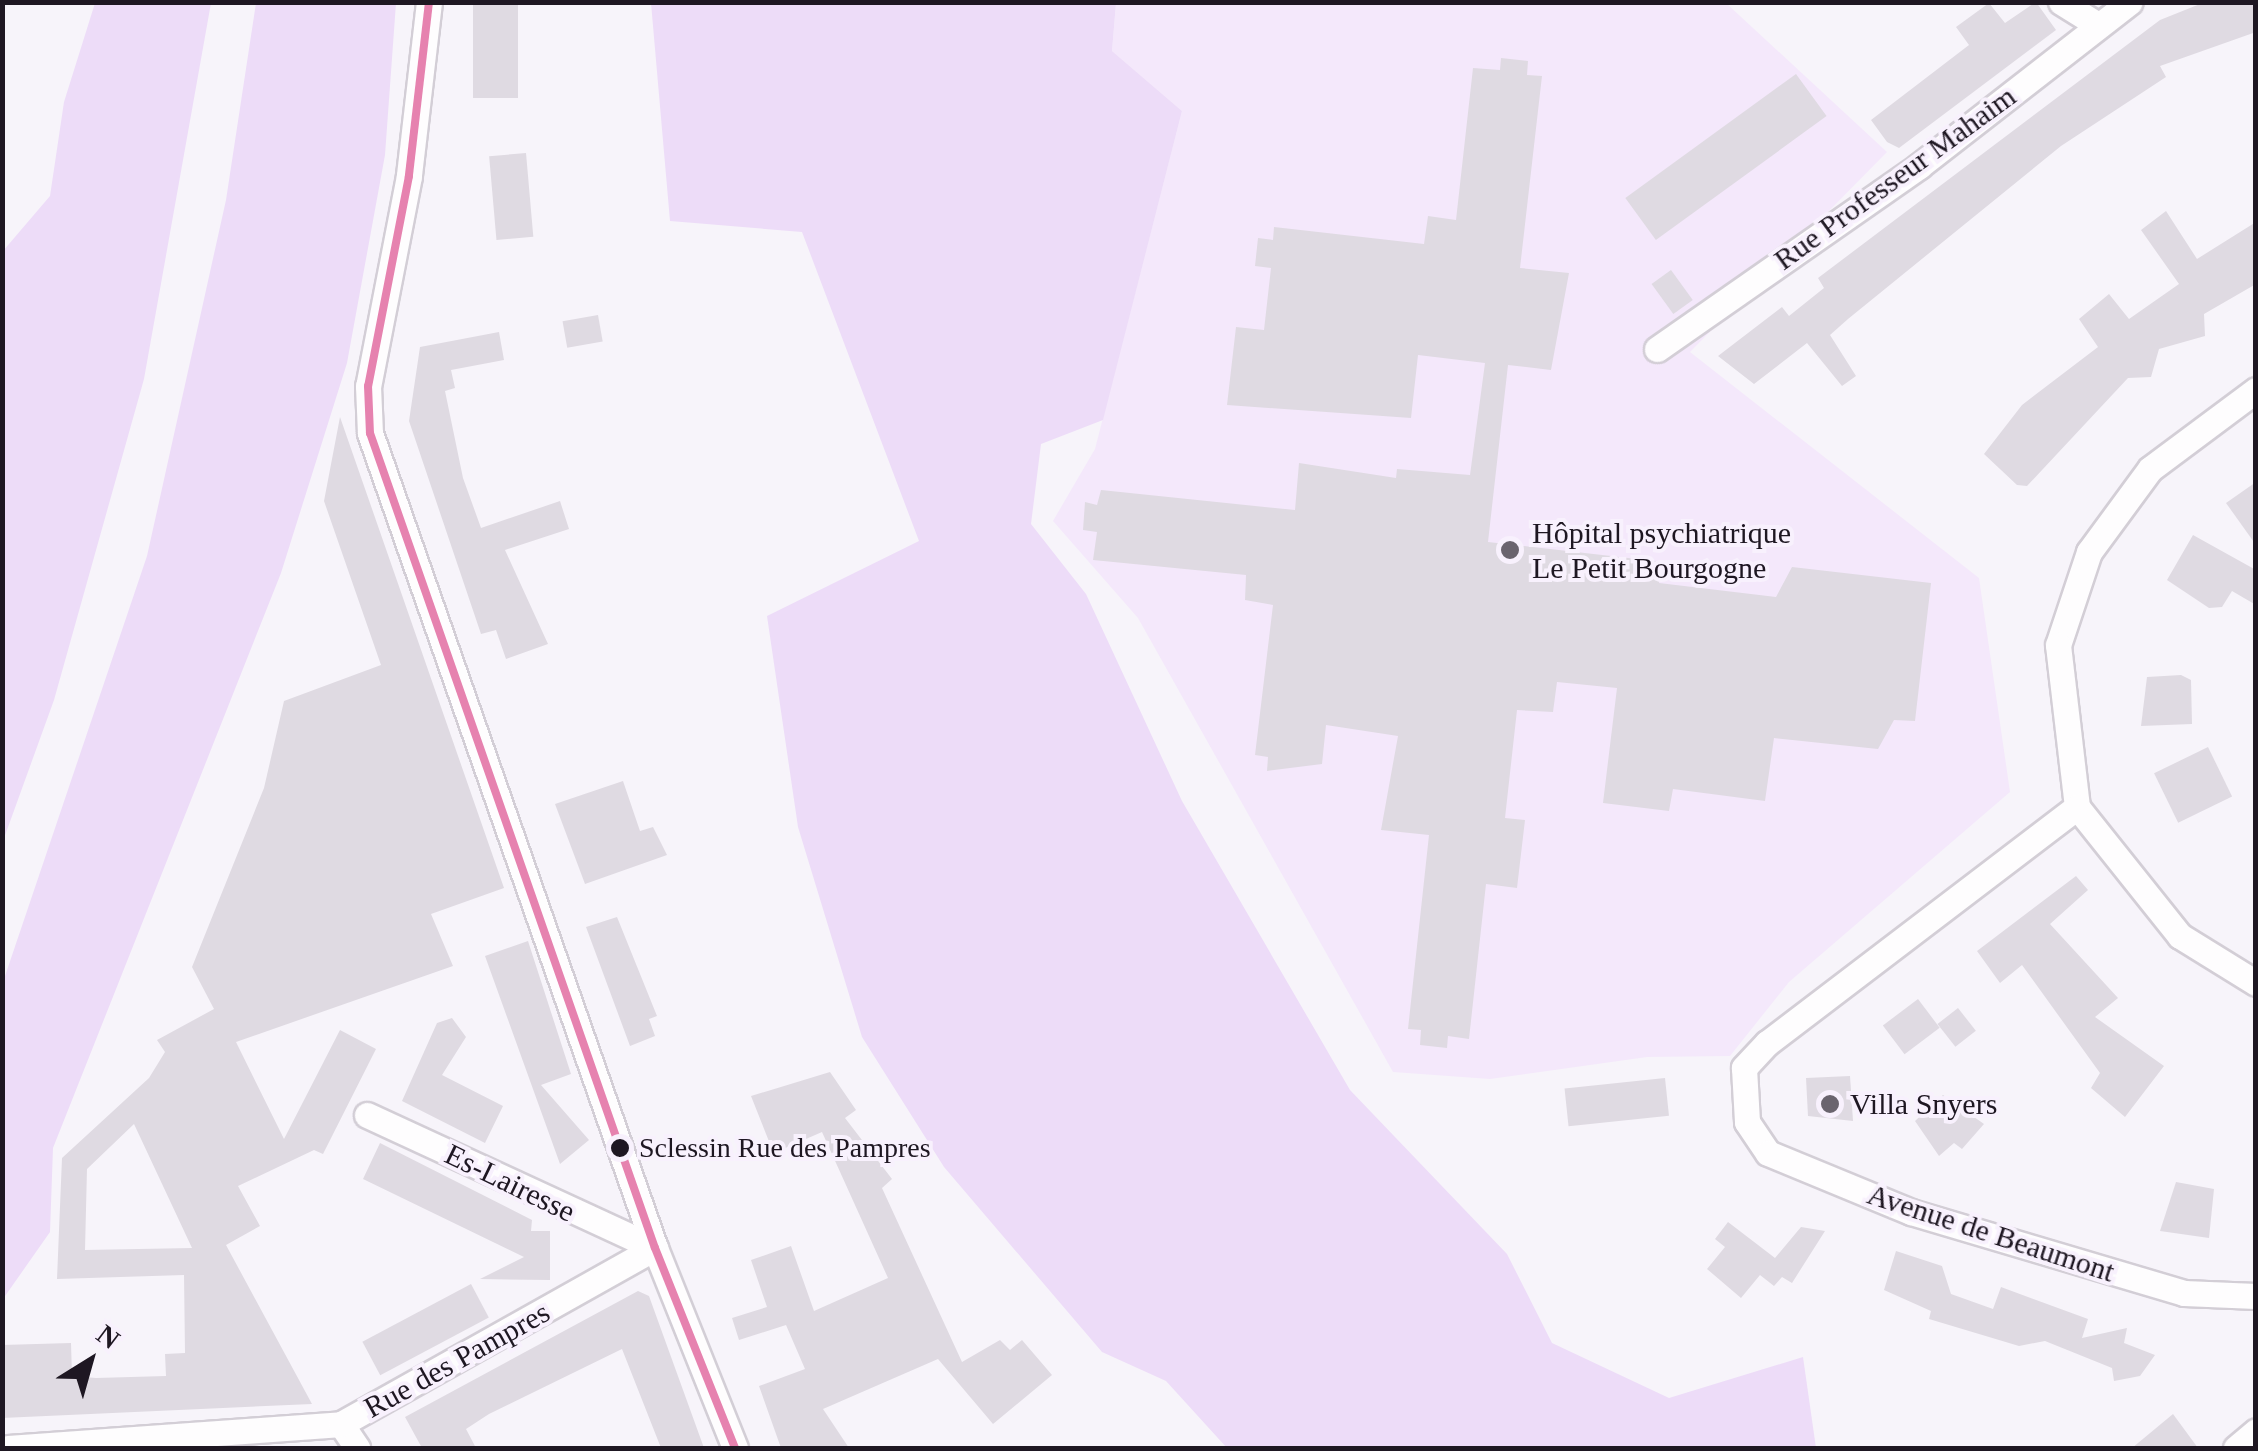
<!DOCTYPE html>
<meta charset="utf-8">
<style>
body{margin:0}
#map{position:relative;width:2258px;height:1451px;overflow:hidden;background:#f7f4fa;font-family:"Times New Roman",serif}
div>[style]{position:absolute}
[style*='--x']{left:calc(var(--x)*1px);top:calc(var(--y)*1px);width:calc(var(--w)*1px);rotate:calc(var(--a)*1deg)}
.built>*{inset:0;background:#f4e8fb}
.green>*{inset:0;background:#eddcf8}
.building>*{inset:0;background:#dfdae2;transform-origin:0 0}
.roads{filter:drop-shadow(2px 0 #d3ced6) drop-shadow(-2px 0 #d3ced6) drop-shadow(0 2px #d3ced6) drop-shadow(0 -2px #d3ced6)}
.street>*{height:25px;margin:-12.5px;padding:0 12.5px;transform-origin:12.5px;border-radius:12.5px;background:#fefdfe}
.bus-1>*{height:8px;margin:-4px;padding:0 4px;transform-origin:4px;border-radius:4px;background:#e682af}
.dots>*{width:28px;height:28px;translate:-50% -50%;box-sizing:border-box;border:5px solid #f8f1fd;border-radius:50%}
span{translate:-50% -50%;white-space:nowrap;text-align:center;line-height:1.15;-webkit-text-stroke:8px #f8f1fd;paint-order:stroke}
.bus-label{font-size:28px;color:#1e1722}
.left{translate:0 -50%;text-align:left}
.street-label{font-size:30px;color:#1e1722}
.poi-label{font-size:30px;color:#1e1722}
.frame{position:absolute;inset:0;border:5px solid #1e1722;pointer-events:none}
.north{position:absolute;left:40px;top:1311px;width:100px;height:100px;-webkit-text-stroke:8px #f8f1fd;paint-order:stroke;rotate:37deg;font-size:28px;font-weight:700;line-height:40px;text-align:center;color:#1e1722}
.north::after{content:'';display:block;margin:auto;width:35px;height:45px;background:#1e1722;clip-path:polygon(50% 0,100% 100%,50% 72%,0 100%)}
</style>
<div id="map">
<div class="built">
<div style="clip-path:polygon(1116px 3px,1726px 3px,1887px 152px,1690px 352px,1979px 578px,2010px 792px,1789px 982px,1730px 1056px,1647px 1057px,1490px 1079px,1393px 1072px,1138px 618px,1053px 521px,1095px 449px,1182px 111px,1112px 51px)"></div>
</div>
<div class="green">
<div style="clip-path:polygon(95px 3px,211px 3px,144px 379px,54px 700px,3px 841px,3px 251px,50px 196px,64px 102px)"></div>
<div style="clip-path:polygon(256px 3px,396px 3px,385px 155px,347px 363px,281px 573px,53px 1148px,50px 1232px,3px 1299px,3px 982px,147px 556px,226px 200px)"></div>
<div style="clip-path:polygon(651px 3px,1116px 3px,1112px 51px,1182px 111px,1103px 420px,1041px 444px,1031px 524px,1086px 594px,1182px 801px,1350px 1090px,1507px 1254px,1552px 1343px,1669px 1398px,1803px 1357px,1816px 1448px,1227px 1448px,1166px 1381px,1102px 1352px,944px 1167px,862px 1037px,798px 827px,767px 616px,919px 541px,802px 232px,670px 221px)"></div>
</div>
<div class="building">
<div style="left:473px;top:2px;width:45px;height:96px"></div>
<div style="clip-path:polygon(2036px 2px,2056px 30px,1899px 148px,1887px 142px,1871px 120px,1969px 45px,1956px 27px,1989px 3px,2005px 23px)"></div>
<div style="clip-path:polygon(2205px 2px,2256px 2px,2256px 32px,2160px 66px,2166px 77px,2061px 146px,1848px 319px,1830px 335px,1856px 376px,1842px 386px,1807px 343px,1754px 384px,1718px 356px,1782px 307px,1789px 316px,1824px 288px,1818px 278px,2160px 20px)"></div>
<div style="clip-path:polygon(1501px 58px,1528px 61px,1527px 75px,1542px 76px,1520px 268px,1569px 273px,1551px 370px,1508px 365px,1488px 542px,1663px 562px,1659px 583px,1776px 597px,1792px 567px,1931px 583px,1915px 721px,1894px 720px,1878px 749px,1774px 738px,1765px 801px,1673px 789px,1669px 811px,1603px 803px,1617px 688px,1557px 682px,1553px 712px,1517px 710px,1505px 818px,1525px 820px,1517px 888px,1486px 884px,1469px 1039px,1448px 1036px,1447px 1048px,1420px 1045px,1421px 1030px,1408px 1029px,1429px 835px,1381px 830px,1398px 736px,1326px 725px,1322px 764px,1267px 771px,1268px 757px,1255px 755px,1273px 605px,1245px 600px,1246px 575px,1093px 560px,1097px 532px,1083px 530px,1085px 502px,1097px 505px,1101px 490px,1295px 510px,1299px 463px,1396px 478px,1397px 469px,1470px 475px,1485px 363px,1418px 355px,1411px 418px,1227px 405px,1236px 327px,1264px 330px,1271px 268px,1255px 266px,1258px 238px,1273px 240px,1274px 227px,1424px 244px,1428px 216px,1456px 220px,1473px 68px,1500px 70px)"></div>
<div style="left:1796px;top:74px;width:52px;height:211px;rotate:54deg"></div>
<div style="left:526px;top:153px;width:84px;height:37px;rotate:85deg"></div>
<div style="clip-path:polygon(2166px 211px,2197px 259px,2256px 222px,2256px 284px,2204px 314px,2205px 336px,2159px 349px,2151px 377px,2128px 378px,2027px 486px,2017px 485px,1984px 454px,2022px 405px,2098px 347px,2079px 319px,2109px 294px,2129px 319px,2179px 284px,2141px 230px)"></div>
<div style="left:1671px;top:270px;width:37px;height:24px;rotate:54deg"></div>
<div style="left:598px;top:315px;width:27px;height:36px;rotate:80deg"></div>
<div style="clip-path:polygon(499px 332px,504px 360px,451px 370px,455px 388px,445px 391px,463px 478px,481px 528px,560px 501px,569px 529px,505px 550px,548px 644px,506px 659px,496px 630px,481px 634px,409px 421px,420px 347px)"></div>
<div style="clip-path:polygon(evenodd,340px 417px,504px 888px,431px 914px,453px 966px,236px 1042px,284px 1139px,340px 1030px,376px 1049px,323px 1154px,314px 1150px,238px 1186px,260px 1226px,226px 1245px,312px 1404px,2px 1418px,2px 1345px,71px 1343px,72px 1376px,96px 1378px,166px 1376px,165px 1354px,185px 1353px,184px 1275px,57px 1279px,62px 1158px,149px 1078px,165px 1052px,157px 1040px,214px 1009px,192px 967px,264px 788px,284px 701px,381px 665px,324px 501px,340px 417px,134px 1124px,192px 1248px,85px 1250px,87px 1169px,134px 1124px)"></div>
<div style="clip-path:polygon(2256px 482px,2256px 545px,2226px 503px)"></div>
<div style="clip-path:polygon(2193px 535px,2256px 570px,2256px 605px,2232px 591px,2222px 607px,2209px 608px,2167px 580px)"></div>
<div style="clip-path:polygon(2181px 675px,2191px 680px,2192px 724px,2141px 726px,2147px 677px)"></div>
<div style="left:2208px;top:747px;width:55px;height:60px;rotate:64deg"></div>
<div style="clip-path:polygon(623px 781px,640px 831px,653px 827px,667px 855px,585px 884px,555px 804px)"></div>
<div style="clip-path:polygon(2076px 876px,2088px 890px,2050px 924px,2118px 998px,2095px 1017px,2164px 1066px,2125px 1117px,2091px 1088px,2100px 1073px,2022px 965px,2000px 983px,1977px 951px)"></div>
<div style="clip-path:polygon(617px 917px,657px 1016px,649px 1019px,655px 1036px,630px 1046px,586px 927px)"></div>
<div style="clip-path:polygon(528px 941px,571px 1074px,541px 1085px,589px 1140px,560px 1164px,485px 956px)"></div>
<div style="left:1918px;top:999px;width:36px;height:44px;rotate:53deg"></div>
<div style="left:1958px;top:1008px;width:29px;height:26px;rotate:52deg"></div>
<div style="clip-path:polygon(452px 1018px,466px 1037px,442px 1075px,503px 1106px,485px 1143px,402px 1101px,437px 1023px)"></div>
<div style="clip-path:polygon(830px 1072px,856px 1110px,845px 1118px,892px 1179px,882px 1188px,962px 1362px,1000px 1340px,1010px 1350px,1022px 1340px,1052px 1375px,993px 1424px,938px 1359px,823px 1409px,849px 1448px,781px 1448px,759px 1386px,805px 1369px,786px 1325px,739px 1340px,732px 1318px,767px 1307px,751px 1260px,791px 1246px,814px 1311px,888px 1278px,822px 1132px,783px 1149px,780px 1140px,770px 1144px,751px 1096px)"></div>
<div style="clip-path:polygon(1850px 1076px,1853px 1121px,1808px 1116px,1806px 1078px)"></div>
<div style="left:1665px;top:1078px;width:38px;height:101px;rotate:84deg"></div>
<div style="clip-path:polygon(1943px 1095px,1984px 1124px,1962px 1149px,1954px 1143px,1939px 1156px,1915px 1121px)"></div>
<div style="clip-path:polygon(380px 1143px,532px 1220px,531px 1231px,550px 1231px,550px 1280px,480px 1279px,524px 1257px,363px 1179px)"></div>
<div style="clip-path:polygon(2176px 1182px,2214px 1189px,2209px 1238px,2160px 1231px)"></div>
<div style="clip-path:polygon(1728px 1222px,1775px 1258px,1801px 1227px,1825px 1231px,1792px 1283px,1782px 1277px,1774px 1286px,1760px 1275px,1741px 1298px,1707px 1269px,1725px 1247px,1715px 1239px)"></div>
<div style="clip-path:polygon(1896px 1251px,1942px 1266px,1951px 1294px,1993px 1309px,2001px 1287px,2088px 1319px,2082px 1338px,2127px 1328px,2124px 1343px,2155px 1355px,2140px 1376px,2114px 1381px,2112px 1368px,2045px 1341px,2019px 1346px,1929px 1319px,1931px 1311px,1884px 1290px)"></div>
<div style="left:471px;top:1284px;width:38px;height:123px;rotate:62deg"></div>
<div style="clip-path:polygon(638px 1291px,649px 1296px,704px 1448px,661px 1448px,622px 1349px,489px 1414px,466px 1429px,476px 1448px,422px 1448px,405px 1417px)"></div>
<div style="clip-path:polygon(2173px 1414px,2198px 1448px,2132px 1448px)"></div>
</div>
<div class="roads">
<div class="street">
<div style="--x:429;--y:2;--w:175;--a:96.6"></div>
<div style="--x:409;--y:176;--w:214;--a:101"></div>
<div style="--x:368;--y:386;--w:47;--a:87.6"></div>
<div style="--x:370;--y:433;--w:863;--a:70.73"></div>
<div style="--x:655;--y:1248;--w:215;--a:68.2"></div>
<div style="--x:2061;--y:2;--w:44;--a:31.9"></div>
<div style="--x:1657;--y:349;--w:320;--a:-34.9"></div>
<div style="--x:1919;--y:166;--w:267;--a:-37.9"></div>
<div style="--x:2256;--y:390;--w:132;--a:143.3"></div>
<div style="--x:2150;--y:469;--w:103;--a:126.3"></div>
<div style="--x:2089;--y:552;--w:98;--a:108.4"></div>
<div style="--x:2058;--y:645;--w:163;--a:83.3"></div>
<div style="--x:2077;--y:807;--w:165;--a:51.4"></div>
<div style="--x:2180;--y:936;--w:89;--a:31.7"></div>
<div style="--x:2077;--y:807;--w:390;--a:142.7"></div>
<div style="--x:1767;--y:1043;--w:34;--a:133"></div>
<div style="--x:1744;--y:1068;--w:54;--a:86.8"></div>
<div style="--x:1747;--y:1122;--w:37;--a:56"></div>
<div style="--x:1768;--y:1153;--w:155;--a:22.4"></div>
<div style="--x:1911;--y:1212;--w:285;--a:16.5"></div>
<div style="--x:2184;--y:1293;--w:72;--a:2.4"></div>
<div style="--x:367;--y:1115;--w:317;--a:24.8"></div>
<div style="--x:341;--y:1424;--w:29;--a:56"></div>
<div style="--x:8;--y:1448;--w:334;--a:-4.1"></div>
<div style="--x:341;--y:1424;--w:360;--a:-29.3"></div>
<div style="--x:2236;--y:1448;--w:26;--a:-40"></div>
</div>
</div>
<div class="bus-1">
<div style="--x:429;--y:2;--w:175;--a:96.6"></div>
<div style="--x:409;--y:176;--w:214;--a:101"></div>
<div style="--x:368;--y:386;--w:47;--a:87.6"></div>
<div style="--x:370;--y:433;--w:863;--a:70.73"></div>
<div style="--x:655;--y:1248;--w:215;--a:68.2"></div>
</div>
<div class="dots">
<div style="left:1510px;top:550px;background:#6a646e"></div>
<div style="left:1830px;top:1104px;background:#6a646e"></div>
<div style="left:620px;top:1148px;background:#1e1722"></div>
</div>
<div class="bus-label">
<span class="left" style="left:639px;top:1148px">Sclessin Rue des Pampres</span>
</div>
<div class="street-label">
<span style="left:1895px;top:178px;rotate:-36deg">Rue Professeur Mahaim</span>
<span style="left:510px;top:1183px;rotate:26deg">Es-Lairesse</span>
<span style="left:1991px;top:1233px;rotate:18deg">Avenue de Beaumont</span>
<span style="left:457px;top:1360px;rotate:-29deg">Rue des Pampres</span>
</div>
<div class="poi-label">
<span class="left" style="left:1532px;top:550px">Hôpital psychiatrique<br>Le Petit Bourgogne</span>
<span class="left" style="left:1850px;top:1104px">Villa Snyers</span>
</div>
<div class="frame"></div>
<div class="north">N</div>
</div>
